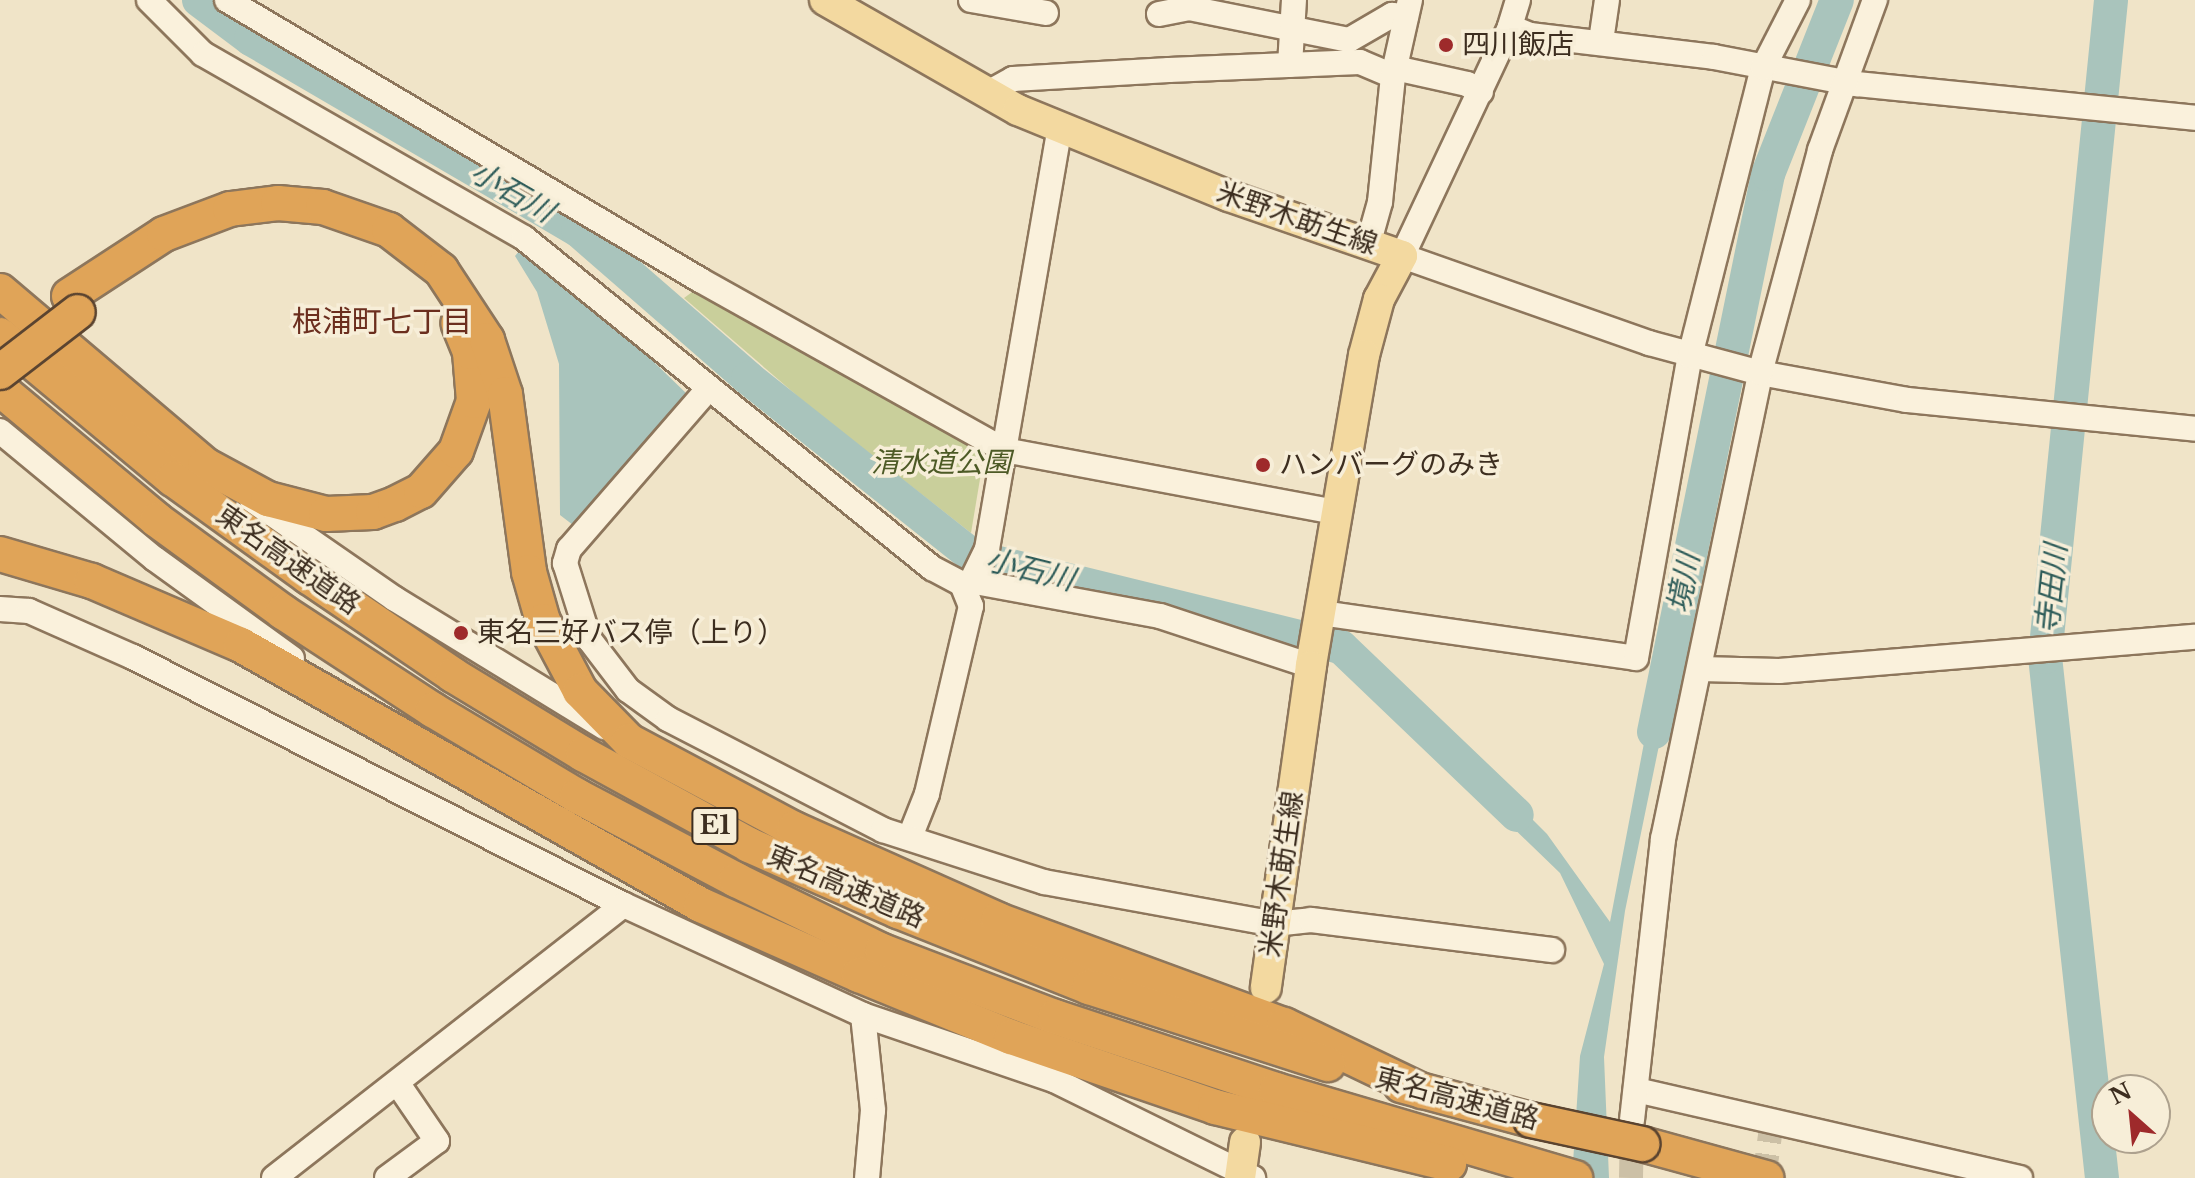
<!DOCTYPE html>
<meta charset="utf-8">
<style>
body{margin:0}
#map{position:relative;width:2195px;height:1178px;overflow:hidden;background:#f0e4c8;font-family:"Libre Baskerville","Noto Sans JP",serif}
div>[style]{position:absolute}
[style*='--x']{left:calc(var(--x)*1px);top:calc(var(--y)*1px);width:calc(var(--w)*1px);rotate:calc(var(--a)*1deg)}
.green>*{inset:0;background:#c9cf9b}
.water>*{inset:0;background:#a9c4bc}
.river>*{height:34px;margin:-17px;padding:0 17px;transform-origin:17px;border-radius:17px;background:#a9c4bc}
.minor-tunnel>*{height:24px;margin-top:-12px;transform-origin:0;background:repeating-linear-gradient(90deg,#ccc0a6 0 24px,transparent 0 36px)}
.roads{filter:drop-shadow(2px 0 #8d765c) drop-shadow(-2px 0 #8d765c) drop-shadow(0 2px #8d765c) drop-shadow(0 -2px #8d765c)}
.minor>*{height:24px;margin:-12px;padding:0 12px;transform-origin:12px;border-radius:12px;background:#faf1dc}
.major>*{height:30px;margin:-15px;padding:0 15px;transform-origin:15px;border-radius:15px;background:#f3d9a0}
.highway>*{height:34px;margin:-17px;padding:0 17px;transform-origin:17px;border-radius:17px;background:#e0a458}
.bridges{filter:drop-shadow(2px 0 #5b4430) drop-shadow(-2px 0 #5b4430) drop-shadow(0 2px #5b4430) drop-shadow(0 -2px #5b4430)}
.highway-bridge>*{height:34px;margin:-17px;padding:0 17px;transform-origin:17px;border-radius:17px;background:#e0a458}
.dots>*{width:22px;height:22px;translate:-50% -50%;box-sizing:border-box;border:4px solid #f7eed8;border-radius:50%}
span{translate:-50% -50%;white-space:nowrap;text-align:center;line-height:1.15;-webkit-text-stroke:7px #f7eed8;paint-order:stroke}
.shield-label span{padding:2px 6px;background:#f7eed8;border:2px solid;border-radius:6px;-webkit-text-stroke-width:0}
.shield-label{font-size:26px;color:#3d2e20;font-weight:700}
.poi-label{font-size:28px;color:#3d2e20}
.left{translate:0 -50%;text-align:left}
.street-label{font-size:28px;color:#3d2e20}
.park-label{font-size:28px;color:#4d5a26;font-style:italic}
.water-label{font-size:30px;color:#2f5d5a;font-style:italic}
.neighbourhood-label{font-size:30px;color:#6b2e1e}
.north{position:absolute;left:2091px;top:1074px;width:80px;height:80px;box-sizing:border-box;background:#f7eed8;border:2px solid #ada18e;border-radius:50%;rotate:333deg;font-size:22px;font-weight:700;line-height:32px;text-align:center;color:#3d2e20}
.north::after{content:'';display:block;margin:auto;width:28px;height:36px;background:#9e2a2b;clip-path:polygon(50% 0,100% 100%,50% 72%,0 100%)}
</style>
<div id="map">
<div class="green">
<div style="clip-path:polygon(699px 287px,981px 442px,984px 455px,971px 533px,809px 406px,684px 298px)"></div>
</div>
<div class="water">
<div style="clip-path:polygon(520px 250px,598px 308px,688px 395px,573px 525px,560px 515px,559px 364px,537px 292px,515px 256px)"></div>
<div style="clip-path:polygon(1655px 685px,1671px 687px,1625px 911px,1604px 1057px,1609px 1178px,1572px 1178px,1580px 1056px,1604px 964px,1560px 873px,1477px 793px,1490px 777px,1547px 834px,1610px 922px)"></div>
</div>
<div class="river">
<div style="--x:199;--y:0;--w:65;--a:36.9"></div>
<div style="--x:251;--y:39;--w:379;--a:30.3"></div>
<div style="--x:578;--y:230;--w:225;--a:41"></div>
<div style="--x:748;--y:378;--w:288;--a:38.4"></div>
<div style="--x:974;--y:557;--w:378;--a:13.8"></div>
<div style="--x:1341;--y:647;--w:243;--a:43.7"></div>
<div style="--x:1654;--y:732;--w:570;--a:-78.45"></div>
<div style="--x:1768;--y:174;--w:187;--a:-68.4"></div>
<div style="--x:2102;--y:1178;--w:524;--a:-96.24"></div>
<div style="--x:2045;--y:657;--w:660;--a:-84.26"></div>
</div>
<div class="minor-tunnel">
<div style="--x:1631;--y:1178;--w:50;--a:-88.9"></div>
<div style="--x:1764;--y:1178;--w:58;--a:-82"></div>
</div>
<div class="roads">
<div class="minor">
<div style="--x:149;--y:0;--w:76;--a:45"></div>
<div style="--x:203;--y:54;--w:370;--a:29.8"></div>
<div style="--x:524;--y:238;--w:525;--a:38.97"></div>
<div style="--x:932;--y:568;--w:34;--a:28"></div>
<div style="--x:962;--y:584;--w:24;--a:68"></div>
<div style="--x:971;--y:606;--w:193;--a:103.2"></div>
<div style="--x:927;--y:794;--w:46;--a:111.6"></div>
<div style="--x:227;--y:0;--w:550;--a:30.62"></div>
<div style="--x:700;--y:280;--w:348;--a:29.2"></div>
<div style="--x:1004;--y:450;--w:338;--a:10.6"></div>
<div style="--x:971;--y:0;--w:76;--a:9.8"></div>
<div style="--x:1518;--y:0;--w:28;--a:107"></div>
<div style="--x:1510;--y:27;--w:253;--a:115.2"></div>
<div style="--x:1402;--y:256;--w:262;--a:19.4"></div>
<div style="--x:1649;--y:343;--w:115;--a:15.1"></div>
<div style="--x:1760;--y:373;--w:149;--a:10.4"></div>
<div style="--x:1907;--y:400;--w:289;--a:5.7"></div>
<div style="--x:1159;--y:14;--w:31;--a:-11"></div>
<div style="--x:1189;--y:8;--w:163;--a:11.3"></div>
<div style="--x:1349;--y:40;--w:50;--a:-30.2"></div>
<div style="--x:1392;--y:15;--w:14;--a:8"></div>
<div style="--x:1510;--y:27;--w:22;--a:22"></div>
<div style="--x:1530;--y:35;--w:185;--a:6.8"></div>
<div style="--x:1714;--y:57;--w:145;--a:10.8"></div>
<div style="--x:1856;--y:84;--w:341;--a:5.7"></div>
<div style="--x:1601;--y:41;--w:41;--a:-81.7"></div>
<div style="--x:1290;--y:65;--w:65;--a:-86.5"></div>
<div style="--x:1395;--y:68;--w:74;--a:12.5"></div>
<div style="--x:1467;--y:84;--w:16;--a:30"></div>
<div style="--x:986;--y:94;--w:31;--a:-29"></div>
<div style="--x:1013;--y:79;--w:156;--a:-3.3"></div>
<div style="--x:1169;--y:70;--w:191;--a:-2.4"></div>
<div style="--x:1360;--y:62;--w:36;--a:23"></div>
<div style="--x:1368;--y:245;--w:45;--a:-74.4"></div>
<div style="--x:1380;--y:202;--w:127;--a:-84.1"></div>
<div style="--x:1393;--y:76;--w:78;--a:-77.4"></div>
<div style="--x:709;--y:388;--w:213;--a:131"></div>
<div style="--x:569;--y:549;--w:15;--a:106"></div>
<div style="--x:565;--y:563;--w:80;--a:72.5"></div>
<div style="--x:589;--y:639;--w:64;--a:52.6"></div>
<div style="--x:628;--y:690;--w:49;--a:35.9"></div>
<div style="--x:668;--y:719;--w:242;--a:27.3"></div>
<div style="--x:883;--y:830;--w:169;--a:17.9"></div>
<div style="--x:1044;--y:882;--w:234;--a:10.3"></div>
<div style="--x:1274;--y:924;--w:37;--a:-6"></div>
<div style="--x:1311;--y:920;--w:243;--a:7.1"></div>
<div style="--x:0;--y:431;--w:201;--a:39.6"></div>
<div style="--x:155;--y:559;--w:169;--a:35.9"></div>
<div style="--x:252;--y:500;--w:174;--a:34.7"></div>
<div style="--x:395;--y:599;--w:245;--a:31.5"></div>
<div style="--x:975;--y:582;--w:188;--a:10.4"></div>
<div style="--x:1160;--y:616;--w:159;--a:18.3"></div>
<div style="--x:967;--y:590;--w:46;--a:-64"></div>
<div style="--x:987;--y:549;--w:428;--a:-80.2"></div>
<div style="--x:0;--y:609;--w:29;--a:4"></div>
<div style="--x:29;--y:611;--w:114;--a:23.9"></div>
<div style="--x:133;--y:657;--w:550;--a:26.8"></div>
<div style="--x:624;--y:905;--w:263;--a:24.7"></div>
<div style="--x:863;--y:1015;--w:202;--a:18.8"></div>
<div style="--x:1054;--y:1080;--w:222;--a:26.2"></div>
<div style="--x:1321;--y:613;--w:318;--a:8.1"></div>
<div style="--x:1636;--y:658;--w:307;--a:-79.9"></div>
<div style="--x:1690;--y:356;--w:297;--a:-75.8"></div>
<div style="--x:1763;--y:68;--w:76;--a:-62.8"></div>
<div style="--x:1701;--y:669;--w:78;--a:1.5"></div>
<div style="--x:1779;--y:671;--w:417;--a:-4.7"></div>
<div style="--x:863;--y:1015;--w:96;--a:84"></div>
<div style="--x:873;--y:1110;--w:68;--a:95"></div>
<div style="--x:1636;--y:1090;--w:394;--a:12.9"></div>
<div style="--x:1632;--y:1120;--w:283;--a:-83.7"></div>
<div style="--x:1663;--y:839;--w:476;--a:-78.2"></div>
<div style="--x:1760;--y:373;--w:231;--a:-74.9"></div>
<div style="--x:1820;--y:150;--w:160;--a:-69.9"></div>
<div style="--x:274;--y:1178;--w:444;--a:-38"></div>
<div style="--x:387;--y:1178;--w:62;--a:-36.5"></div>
<div style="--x:437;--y:1141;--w:69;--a:-124.4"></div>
</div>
<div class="major">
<div style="--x:825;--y:0;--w:222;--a:29.7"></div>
<div style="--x:1018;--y:110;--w:228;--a:22.2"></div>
<div style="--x:1229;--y:196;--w:183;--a:19.1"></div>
<div style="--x:1402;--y:256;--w:49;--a:118.1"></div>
<div style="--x:1379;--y:299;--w:58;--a:105"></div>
<div style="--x:1364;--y:355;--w:315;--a:99.7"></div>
<div style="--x:1311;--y:666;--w:325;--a:98"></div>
<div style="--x:1240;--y:1178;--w:36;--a:-82"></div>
</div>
<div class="highway">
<div style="--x:0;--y:291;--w:269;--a:40.3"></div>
<div style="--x:205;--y:465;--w:72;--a:28.4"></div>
<div style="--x:268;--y:499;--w:60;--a:14.5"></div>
<div style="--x:326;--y:514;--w:47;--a:-2.4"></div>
<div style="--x:373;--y:512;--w:23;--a:-20"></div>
<div style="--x:395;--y:504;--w:29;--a:-27"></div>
<div style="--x:421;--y:491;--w:53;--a:-48.8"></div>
<div style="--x:456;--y:451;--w:53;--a:-70.2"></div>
<div style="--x:474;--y:401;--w:49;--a:-94.7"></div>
<div style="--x:470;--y:352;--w:31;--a:-112"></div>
<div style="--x:69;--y:296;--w:113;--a:-33.1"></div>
<div style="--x:164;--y:234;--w:71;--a:-20.7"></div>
<div style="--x:230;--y:209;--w:48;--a:-7.1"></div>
<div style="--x:278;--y:203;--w:45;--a:5.1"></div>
<div style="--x:323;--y:207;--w:70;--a:19.2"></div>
<div style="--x:389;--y:230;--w:66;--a:37.6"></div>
<div style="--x:441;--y:270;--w:84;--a:56.7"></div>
<div style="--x:487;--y:340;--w:57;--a:71.6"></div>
<div style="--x:505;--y:394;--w:180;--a:82.3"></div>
<div style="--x:529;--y:572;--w:51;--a:74.1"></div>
<div style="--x:543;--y:621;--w:79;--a:62.1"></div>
<div style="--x:580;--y:691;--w:70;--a:45.6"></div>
<div style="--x:629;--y:741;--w:187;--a:28.1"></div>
<div style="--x:794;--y:829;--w:223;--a:24"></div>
<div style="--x:998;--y:920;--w:305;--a:20.2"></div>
<div style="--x:1284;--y:1025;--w:153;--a:25.6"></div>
<div style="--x:0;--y:335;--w:225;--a:39.8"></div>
<div style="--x:173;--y:479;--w:168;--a:35.8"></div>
<div style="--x:309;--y:577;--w:174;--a:34.2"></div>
<div style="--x:453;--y:675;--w:152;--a:31.3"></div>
<div style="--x:583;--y:754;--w:189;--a:28.7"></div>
<div style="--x:749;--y:845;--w:163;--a:23.9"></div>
<div style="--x:898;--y:911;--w:206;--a:21.7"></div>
<div style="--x:1089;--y:987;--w:251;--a:17.9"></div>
<div style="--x:0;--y:389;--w:204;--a:39.8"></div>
<div style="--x:157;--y:520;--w:156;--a:36.1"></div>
<div style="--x:283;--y:612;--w:179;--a:33.2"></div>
<div style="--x:433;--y:710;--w:168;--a:30.8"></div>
<div style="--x:577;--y:796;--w:180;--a:27.8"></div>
<div style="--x:736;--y:880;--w:162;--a:25.9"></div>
<div style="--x:882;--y:951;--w:185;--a:20.9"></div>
<div style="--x:1055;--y:1017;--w:233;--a:18.3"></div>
<div style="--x:1276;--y:1090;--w:312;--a:16.4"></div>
<div style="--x:0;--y:554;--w:96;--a:16.4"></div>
<div style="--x:92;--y:581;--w:162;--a:23.2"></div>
<div style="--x:241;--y:645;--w:528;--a:29.48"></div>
<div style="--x:701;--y:905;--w:173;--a:23.9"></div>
<div style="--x:859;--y:975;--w:164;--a:22.2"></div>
<div style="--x:1011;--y:1037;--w:216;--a:18.9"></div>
<div style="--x:1215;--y:1107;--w:241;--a:13.7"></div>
<div style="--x:1401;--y:1085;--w:135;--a:15.1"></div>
<div style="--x:1642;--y:1144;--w:129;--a:15.3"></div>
</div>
</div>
<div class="bridges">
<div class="highway-bridge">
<div style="--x:0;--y:372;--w:98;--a:-37.6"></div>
<div style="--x:1531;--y:1120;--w:114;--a:12.2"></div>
</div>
</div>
<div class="dots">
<div style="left:1446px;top:45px;background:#9e2a2b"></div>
<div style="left:1263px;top:465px;background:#9e2a2b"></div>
<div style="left:461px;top:633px;background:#9e2a2b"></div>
</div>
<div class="shield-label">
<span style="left:715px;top:826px">E1</span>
</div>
<div class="poi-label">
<span class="left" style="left:1462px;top:45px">四川飯店</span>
<span class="left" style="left:1279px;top:465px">ハンバーグのみき</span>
<span class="left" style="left:477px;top:633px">東名三好バス停（上り）</span>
</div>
<div class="street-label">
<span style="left:1297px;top:219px;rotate:19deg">米野木莇生線</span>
<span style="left:288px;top:560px;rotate:35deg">東名高速道路</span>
<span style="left:1282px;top:874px;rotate:-82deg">米野木莇生線</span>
<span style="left:846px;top:887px;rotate:23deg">東名高速道路</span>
<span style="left:1457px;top:1099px;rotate:15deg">東名高速道路</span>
</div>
<div class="park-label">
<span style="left:941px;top:463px">清水道公園</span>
</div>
<div class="water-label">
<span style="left:512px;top:192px;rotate:30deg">小石川</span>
<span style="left:1030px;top:570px;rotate:14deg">小石川</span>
<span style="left:1684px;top:583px;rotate:-79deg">境川</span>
<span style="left:2052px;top:589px;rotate:-84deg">寺田川</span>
</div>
<div class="neighbourhood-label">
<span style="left:382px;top:322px">根浦町七丁目</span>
</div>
<div class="north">N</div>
</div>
